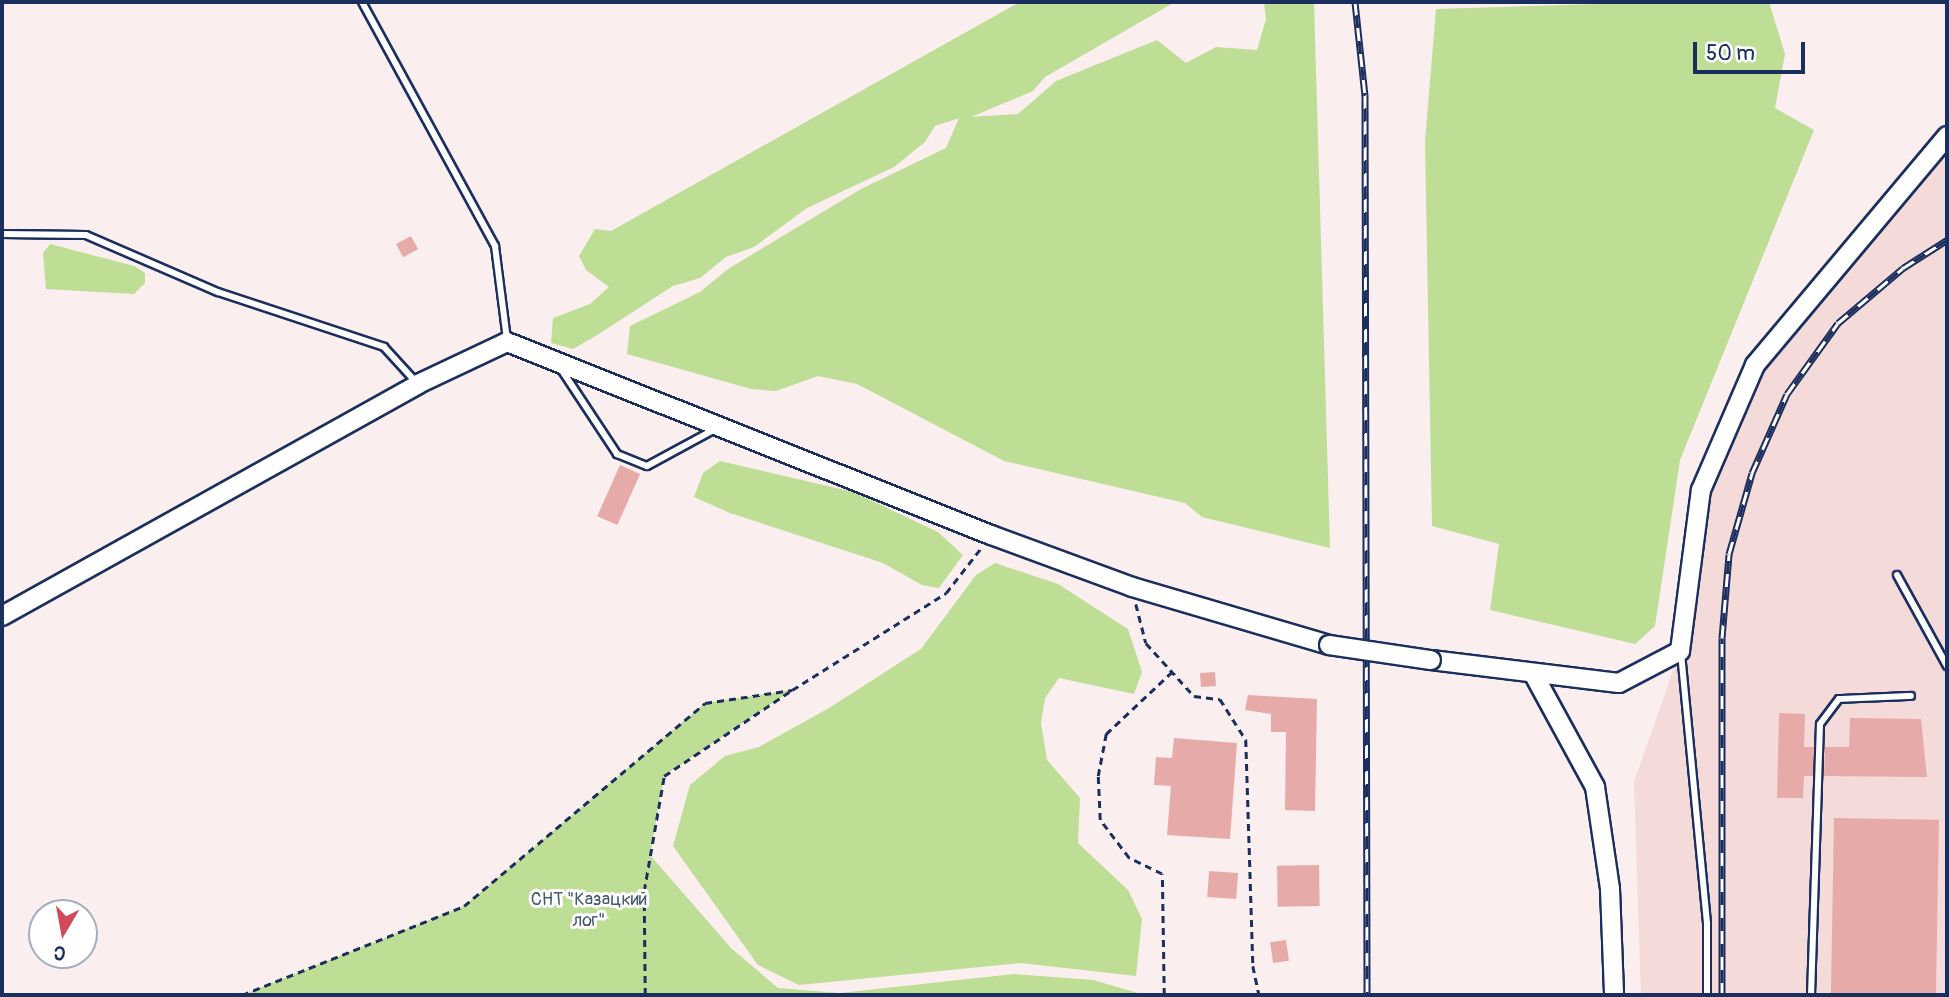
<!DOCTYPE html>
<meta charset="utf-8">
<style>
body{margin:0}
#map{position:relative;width:1949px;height:997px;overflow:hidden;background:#faeeee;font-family:Pangolin,sans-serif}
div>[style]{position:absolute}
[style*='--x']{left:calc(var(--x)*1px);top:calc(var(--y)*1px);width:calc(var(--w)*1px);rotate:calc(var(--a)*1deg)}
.built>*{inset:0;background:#f4dad9}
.green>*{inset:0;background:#bedd95}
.building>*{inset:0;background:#e6aba8;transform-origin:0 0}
.path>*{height:2.5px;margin-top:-1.25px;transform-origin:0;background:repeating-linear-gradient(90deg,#1b2f5e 0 7px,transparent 0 12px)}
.roads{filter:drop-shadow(2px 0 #1b2f5e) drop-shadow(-2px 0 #1b2f5e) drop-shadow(0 2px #1b2f5e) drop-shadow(0 -2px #1b2f5e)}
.lane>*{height:6px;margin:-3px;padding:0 3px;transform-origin:3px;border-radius:3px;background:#fff}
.secondary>*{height:18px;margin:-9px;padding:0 9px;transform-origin:9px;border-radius:9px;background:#fff}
.rail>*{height:7px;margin-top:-3.5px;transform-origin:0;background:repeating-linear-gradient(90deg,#fff 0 13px,#1b2f5e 0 26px);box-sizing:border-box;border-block:2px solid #1b2f5e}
.bridges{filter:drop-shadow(2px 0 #1b2f5e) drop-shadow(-2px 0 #1b2f5e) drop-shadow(0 2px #1b2f5e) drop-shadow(0 -2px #1b2f5e)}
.secondary-bridge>*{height:18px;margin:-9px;padding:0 9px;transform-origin:9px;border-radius:9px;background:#fff}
span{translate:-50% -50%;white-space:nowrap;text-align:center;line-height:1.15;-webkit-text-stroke:6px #fff;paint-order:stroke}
.park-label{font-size:18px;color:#445a6c}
.frame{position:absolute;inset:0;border:4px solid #1b2f5e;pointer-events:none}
.north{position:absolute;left:28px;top:899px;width:70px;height:70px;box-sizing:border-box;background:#fff;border:2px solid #a4acbf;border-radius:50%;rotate:190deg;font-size:19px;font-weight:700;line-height:28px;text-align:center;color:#1b2f5e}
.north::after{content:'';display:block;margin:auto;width:24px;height:32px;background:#d1495b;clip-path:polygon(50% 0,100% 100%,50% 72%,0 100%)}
.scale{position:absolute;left:1693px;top:42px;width:112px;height:32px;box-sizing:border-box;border:4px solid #1b2f5e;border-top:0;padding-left:9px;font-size:21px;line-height:24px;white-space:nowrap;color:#1b2f5e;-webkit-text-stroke:5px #fff;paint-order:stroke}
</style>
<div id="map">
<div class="built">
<div style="clip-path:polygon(1947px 136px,1947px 995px,1641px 995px,1634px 782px,1680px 651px,1701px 490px,1755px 365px)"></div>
</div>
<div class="green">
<div style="clip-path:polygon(1020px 2px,1175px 2px,1045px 77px,1033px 91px,971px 117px,1018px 114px,1056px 81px,1157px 40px,1186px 63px,1216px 47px,1257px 50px,1266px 19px,1264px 2px,1314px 2px,1330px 548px,1202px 517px,1185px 503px,1004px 461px,857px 384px,818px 376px,776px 391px,751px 389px,627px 354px,630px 326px,700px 292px,728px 269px,861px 189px,946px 148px,959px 118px,935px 126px,925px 142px,894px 167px,807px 208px,754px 247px,726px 257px,700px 278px,673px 286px,594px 337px,573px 349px,551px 343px,553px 318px,590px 304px,609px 287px,586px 270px,579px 256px,595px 229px,611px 231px)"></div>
<div style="clip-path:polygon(1665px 2px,1769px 2px,1785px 54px,1775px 108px,1814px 130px,1680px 460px,1655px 626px,1635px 644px,1490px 610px,1499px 544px,1432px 526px,1425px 141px,1436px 9px)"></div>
<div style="clip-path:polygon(50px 244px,134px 266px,145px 273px,145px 283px,134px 294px,46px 289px,43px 253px)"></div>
<div style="clip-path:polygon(720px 461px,853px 492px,938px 532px,963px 555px,939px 588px,922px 585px,883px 563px,730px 513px,694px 497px,703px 473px)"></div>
<div style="clip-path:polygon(995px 563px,1058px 584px,1128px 629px,1142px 672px,1134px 694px,1059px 678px,1045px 698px,1041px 723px,1047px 760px,1080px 798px,1078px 843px,1128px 890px,1142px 919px,1136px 976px,1021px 963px,799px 985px,758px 965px,673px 846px,690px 785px,725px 756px,759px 747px,829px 708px,921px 649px,976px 575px)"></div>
<div style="clip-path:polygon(792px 690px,664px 776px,650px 855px,731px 948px,778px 988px,840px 993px,1014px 974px,1093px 980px,1145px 995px,242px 995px,464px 906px,705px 703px)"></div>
</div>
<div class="building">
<div style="left:411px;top:236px;width:15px;height:17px;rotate:62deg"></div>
<div style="left:620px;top:465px;width:22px;height:56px;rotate:24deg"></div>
<div style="left:1215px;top:672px;width:14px;height:15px;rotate:86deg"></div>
<div style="clip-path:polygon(1248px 695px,1317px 699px,1315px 811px,1285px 810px,1286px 732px,1271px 732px,1271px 714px,1245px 710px)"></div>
<div style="clip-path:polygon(1779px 713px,1805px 714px,1804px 747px,1814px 747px,1813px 776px,1804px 776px,1803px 798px,1777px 798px)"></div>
<div style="clip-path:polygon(1850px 718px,1921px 719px,1927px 777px,1824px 776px,1825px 747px,1849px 747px)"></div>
<div style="clip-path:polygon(1174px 738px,1237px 743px,1230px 839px,1167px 835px,1171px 786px,1154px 785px,1156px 757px,1172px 758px)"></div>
<div style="left:1834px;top:818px;width:105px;height:177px;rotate:1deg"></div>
<div style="left:1319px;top:865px;width:41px;height:42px;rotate:89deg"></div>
<div style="left:1238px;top:873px;width:26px;height:29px;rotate:94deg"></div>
<div style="left:1286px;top:940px;width:21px;height:16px;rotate:82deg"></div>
</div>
<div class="path">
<div style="--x:1136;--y:604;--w:40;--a:75.6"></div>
<div style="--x:1146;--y:643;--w:72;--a:47.8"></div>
<div style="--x:1194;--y:696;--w:26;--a:7"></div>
<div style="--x:1220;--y:699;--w:49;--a:57.6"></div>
<div style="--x:1246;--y:740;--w:226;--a:88.2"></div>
<div style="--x:1253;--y:966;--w:30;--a:78"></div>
<div style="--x:242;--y:995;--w:239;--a:-21.8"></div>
<div style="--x:464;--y:906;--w:315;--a:-40.1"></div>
<div style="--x:705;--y:703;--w:88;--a:-8.5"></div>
<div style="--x:792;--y:690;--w:182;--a:-32.2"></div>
<div style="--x:946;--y:593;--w:57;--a:-52.1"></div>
<div style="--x:645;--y:995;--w:104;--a:-90.6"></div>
<div style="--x:644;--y:891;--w:117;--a:-80.1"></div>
<div style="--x:664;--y:776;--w:151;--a:-33.9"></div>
<div style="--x:1164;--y:995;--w:121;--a:-90.9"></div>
<div style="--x:1162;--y:874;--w:37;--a:-154"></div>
<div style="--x:1129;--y:858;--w:48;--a:-127.3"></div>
<div style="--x:1100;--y:820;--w:44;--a:-92.6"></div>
<div style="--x:1098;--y:776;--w:43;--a:-79.2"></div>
<div style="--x:1106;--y:734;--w:93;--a:-43.3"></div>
</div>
<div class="roads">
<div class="lane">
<div style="--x:362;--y:2;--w:278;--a:61.4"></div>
<div style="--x:495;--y:246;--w:95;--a:82.7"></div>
<div style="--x:2;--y:234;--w:84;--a:0.7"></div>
<div style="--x:86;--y:235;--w:144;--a:23.4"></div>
<div style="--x:218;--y:292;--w:175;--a:18.3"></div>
<div style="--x:384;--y:347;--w:46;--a:47.6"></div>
<div style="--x:561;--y:369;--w:102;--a:56.6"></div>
<div style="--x:617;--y:454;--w:32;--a:22"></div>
<div style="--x:647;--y:466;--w:80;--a:-28.5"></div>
<div style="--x:1897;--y:575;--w:104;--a:61.2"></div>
<div style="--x:1681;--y:653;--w:272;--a:84.5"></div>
<div style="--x:1707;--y:924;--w:71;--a:90"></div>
<div style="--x:1811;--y:995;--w:271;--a:-88.1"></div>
<div style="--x:1820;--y:724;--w:31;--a:-53"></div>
<div style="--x:1839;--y:699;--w:72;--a:-2.4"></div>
</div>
<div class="secondary">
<div style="--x:2;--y:616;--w:476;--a:-29.1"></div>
<div style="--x:418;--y:384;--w:98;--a:-25.3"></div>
<div style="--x:507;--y:342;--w:521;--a:21.74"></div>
<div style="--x:991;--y:535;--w:150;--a:20.2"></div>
<div style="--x:1132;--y:587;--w:205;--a:16.4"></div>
<div style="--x:1431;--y:660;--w:189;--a:7"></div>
<div style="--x:1619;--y:683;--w:69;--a:-27.7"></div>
<div style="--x:1680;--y:651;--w:162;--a:-82.6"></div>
<div style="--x:1701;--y:490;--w:136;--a:-66.6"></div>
<div style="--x:1755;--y:365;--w:299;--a:-50"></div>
<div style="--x:1534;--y:675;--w:128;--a:61.4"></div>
<div style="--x:1595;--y:787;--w:103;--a:81.6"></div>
<div style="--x:1610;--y:889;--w:106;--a:87.8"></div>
</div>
</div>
<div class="rail">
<div style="--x:1355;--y:2;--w:94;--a:83.9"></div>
<div style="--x:1365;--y:95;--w:900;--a:89.87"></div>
<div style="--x:1722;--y:995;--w:357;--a:-90"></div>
<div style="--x:1722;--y:638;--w:84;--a:-85.2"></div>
<div style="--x:1729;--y:554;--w:84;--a:-74.1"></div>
<div style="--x:1752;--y:473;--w:86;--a:-66.1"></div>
<div style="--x:1787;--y:394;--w:87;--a:-54.3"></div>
<div style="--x:1838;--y:323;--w:85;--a:-40.2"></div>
<div style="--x:1903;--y:268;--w:52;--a:-32.5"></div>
</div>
<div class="bridges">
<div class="secondary-bridge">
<div style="--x:1329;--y:645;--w:103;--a:8.4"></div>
</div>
</div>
<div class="park-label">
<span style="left:589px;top:911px">СНТ "Казацкий<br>лог"</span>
</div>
<div class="frame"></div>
<div class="north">С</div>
<div class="scale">50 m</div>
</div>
